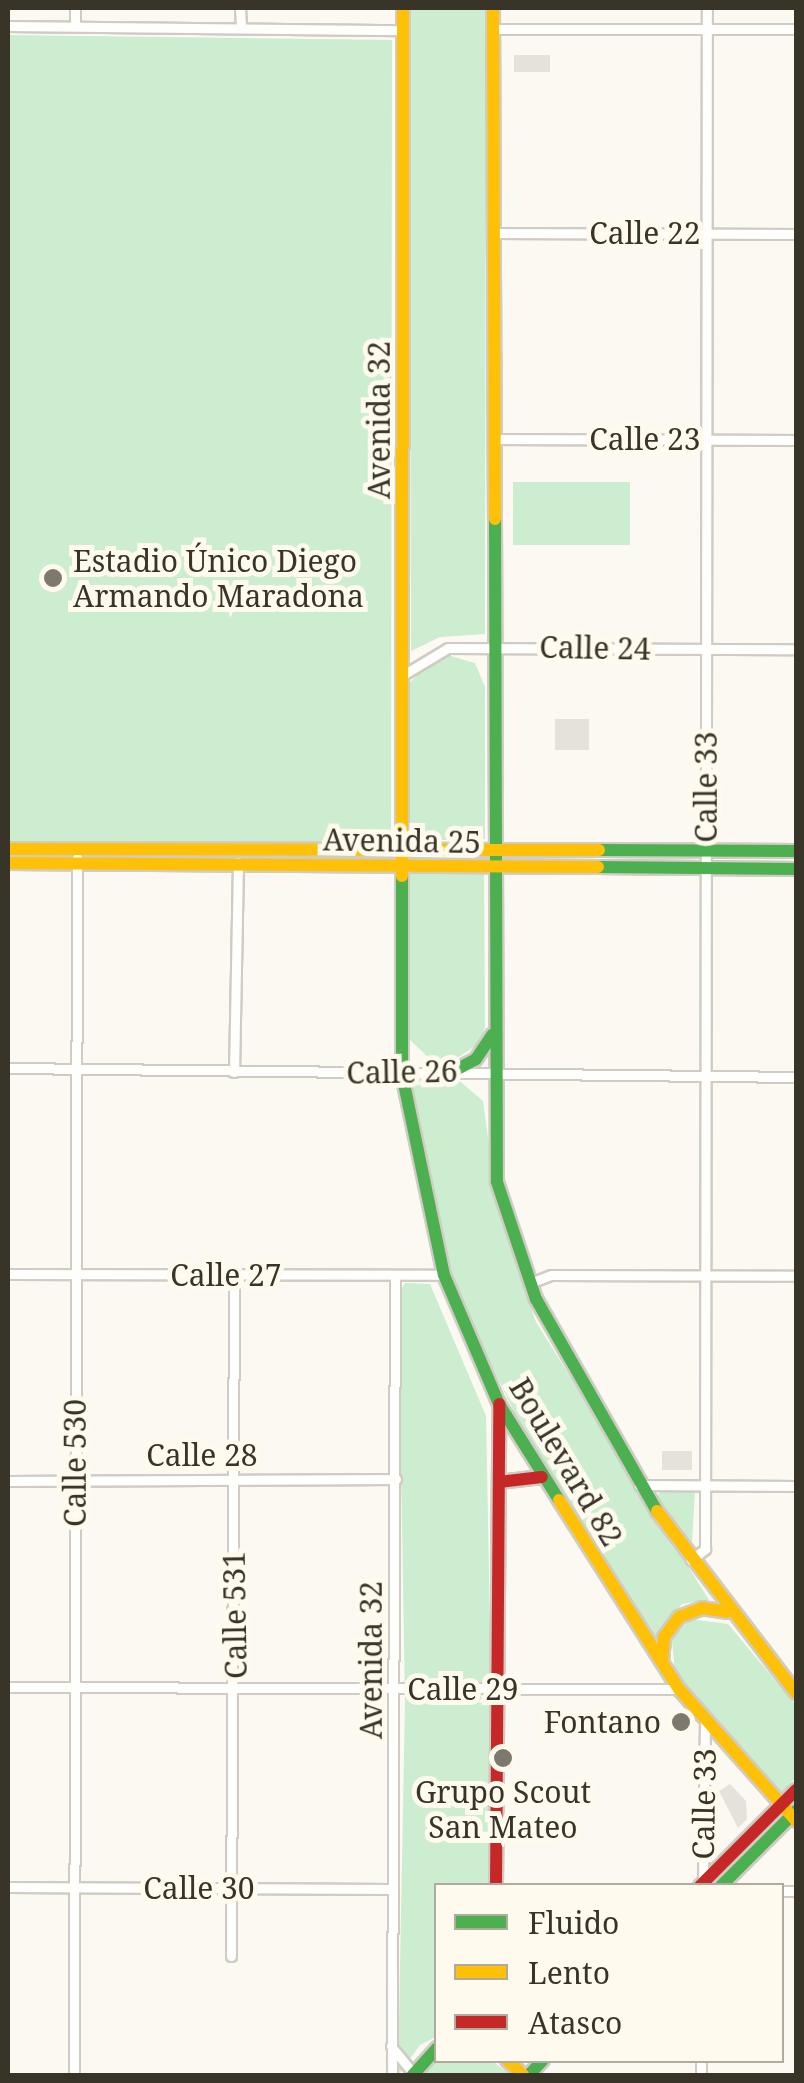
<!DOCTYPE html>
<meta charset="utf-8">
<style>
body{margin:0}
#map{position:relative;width:804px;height:2083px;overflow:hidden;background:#fbf9f2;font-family:"Noto Serif",serif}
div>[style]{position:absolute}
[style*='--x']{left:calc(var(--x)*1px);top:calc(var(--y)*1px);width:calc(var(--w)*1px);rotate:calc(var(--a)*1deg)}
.green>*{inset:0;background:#ccedd0;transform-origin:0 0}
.building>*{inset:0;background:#e5e2d9;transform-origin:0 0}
.roads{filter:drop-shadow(2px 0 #d0ccc4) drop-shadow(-2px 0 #d0ccc4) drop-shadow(0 2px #d0ccc4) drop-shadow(0 -2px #d0ccc4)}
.street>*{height:9px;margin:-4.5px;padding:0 4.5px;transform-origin:4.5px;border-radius:4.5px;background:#fefefd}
.fast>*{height:12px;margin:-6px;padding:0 6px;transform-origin:6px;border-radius:6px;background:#4caf50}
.slow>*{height:12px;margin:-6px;padding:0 6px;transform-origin:6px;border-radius:6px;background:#ffc107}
.jam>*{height:12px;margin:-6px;padding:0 6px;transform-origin:6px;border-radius:6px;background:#c62828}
.dots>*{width:28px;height:28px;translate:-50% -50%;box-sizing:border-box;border:5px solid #fffaee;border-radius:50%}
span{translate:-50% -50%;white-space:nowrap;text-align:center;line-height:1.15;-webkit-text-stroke:10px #fffaee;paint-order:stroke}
.street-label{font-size:30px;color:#393428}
.poi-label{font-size:30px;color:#393428}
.left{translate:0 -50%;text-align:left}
.right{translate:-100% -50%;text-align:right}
.frame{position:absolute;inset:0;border:10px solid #393428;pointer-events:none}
.legend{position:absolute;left:434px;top:1883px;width:350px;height:180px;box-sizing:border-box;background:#fffaee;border:2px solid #b0ab9f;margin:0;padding:12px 18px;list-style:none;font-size:30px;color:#393428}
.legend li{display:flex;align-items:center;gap:20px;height:50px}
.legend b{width:50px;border:2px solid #b0ab9f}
</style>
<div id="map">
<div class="green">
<div style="clip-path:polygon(409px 8px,486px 8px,485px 634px,440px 637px,411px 651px)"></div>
<div style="clip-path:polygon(8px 35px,392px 40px,391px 835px,384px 842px,8px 841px)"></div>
<div style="left:513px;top:482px;width:117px;height:63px"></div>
<div style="clip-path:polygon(440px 653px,475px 663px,485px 687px,485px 839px,408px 841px,408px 684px)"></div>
<div style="clip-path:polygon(408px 871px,484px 872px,485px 1027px,480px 1043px,454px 1060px,431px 1060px,410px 1040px)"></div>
<div style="clip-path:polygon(455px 1077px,483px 1101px,498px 1211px,536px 1322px,709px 1600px,682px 1604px,655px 1640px,532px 1449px,459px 1298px,428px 1197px,407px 1078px)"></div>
<div style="clip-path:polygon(405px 1283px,430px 1284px,486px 1416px,495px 1885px,437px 1886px,436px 2037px,420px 2045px,398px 2075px,405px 1700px,398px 1295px)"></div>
<div style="clip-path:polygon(661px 1490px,695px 1492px,692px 1542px,657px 1497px)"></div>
<div style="clip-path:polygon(690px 1619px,728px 1624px,796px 1705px,796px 1777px,779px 1796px,675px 1673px,672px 1640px)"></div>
<div style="clip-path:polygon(436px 2052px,437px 2060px,492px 2061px,511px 2075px,414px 2076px)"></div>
</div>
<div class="building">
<div style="left:514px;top:55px;width:36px;height:17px"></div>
<div style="left:589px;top:719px;width:31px;height:34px;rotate:90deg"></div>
<div style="left:692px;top:1451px;width:19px;height:30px;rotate:90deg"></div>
<div style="clip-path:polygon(730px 1784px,746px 1801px,747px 1819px,738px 1828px,719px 1791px)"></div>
</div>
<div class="roads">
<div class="street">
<div style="--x:240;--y:8;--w:17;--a:87"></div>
<div style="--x:8;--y:26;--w:395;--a:0.6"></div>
<div style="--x:75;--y:26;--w:18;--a:-90"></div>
<div style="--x:493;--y:29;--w:303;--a:0"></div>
<div style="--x:493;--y:233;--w:303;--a:0.2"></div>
<div style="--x:494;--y:439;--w:302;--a:0.2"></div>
<div style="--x:403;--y:675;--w:52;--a:-31"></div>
<div style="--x:448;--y:648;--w:348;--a:0.2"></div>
<div style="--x:8;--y:1068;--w:788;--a:0.65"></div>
<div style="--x:234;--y:1072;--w:210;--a:-88.9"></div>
<div style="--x:8;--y:1274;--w:436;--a:0.1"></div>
<div style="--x:530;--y:1283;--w:22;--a:-21"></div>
<div style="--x:551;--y:1275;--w:245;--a:0.2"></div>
<div style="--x:8;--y:1481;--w:388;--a:-0.3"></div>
<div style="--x:639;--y:1485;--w:157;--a:0.4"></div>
<div style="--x:691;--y:1560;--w:18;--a:-38"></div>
<div style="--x:705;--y:1549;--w:1541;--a:-89.93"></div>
<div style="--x:8;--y:1687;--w:671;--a:0.17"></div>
<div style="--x:703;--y:1883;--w:160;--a:-89.3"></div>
<div style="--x:8;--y:1887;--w:383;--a:0.3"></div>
<div style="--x:782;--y:1891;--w:14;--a:0"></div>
<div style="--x:231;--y:1956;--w:681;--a:-89.75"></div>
<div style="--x:391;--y:2046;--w:35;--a:51"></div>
<div style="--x:74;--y:2076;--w:1218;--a:-89.86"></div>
<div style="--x:392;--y:2076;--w:801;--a:-89.79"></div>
<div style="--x:701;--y:2076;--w:16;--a:-90"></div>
</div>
<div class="fast">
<div style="--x:495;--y:519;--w:663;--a:89.83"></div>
<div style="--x:497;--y:1182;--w:123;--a:71.6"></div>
<div style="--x:536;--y:1299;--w:244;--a:60.3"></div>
<div style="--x:599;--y:850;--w:197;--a:0.3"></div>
<div style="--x:598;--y:867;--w:198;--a:0.6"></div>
<div style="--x:402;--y:876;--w:198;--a:90"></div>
<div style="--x:402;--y:1074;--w:205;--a:78.2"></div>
<div style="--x:444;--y:1275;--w:140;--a:66.9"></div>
<div style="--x:499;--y:1404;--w:113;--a:58"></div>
<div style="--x:452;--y:1072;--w:27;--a:-28"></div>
<div style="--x:476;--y:1059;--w:29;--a:-56"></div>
<div style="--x:721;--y:1886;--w:106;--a:-45"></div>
<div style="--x:412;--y:2076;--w:38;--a:-48"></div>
<div style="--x:528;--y:2076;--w:22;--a:-47"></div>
</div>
<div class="slow">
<div style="--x:493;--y:8;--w:511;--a:89.78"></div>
<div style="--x:8;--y:849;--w:591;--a:0.1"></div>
<div style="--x:8;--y:863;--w:590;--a:0.39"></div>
<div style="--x:402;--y:876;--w:868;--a:-89.93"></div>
<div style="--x:559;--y:1500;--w:224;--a:57.6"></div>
<div style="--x:679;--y:1689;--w:176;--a:48.4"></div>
<div style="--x:657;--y:1511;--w:229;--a:52.6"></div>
<div style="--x:662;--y:1662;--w:25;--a:-85"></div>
<div style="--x:664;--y:1637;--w:25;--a:-53"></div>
<div style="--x:679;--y:1617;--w:25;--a:-21"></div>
<div style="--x:702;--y:1608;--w:25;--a:9"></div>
<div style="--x:507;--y:2060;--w:23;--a:43"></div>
</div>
<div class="jam">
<div style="--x:499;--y:1482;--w:43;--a:-6.6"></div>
<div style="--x:496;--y:1886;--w:482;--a:-89.6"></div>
<div style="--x:700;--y:1886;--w:136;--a:-45"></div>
</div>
</div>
<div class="dots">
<div style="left:53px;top:578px;background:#7d796f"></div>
<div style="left:681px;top:1722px;background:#7d796f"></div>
<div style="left:503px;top:1758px;background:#7d796f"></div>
</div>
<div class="street-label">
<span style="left:645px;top:233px">Calle 22</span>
<span style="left:379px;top:420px;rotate:-90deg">Avenida 32</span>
<span style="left:645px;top:439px">Calle 23</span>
<span style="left:595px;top:648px;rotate:1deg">Calle 24</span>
<span style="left:706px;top:787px;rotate:-90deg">Calle 33</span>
<span style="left:402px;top:841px;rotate:1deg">Avenida 25</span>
<span style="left:402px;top:1072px;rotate:-1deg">Calle 26</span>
<span style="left:226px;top:1275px">Calle 27</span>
<span style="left:202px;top:1455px">Calle 28</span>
<span style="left:566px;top:1462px;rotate:59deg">Boulevard 82</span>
<span style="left:75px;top:1463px;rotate:-90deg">Calle 530</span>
<span style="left:235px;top:1615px;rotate:-91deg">Calle 531</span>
<span style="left:371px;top:1660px;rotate:-90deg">Avenida 32</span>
<span style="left:463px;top:1689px">Calle 29</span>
<span style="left:704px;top:1804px;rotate:-89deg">Calle 33</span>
<span style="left:199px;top:1888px">Calle 30</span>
</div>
<div class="poi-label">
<span class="left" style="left:73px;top:578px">Estadio Único Diego<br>Armando Maradona</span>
<span class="right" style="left:661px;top:1722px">Fontano</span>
<span style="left:503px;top:1809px">Grupo Scout<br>San Mateo</span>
</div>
<div class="frame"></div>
<ul class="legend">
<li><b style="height:12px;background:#4caf50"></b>Fluido</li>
<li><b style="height:12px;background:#ffc107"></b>Lento</li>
<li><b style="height:12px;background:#c62828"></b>Atasco</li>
</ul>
</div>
